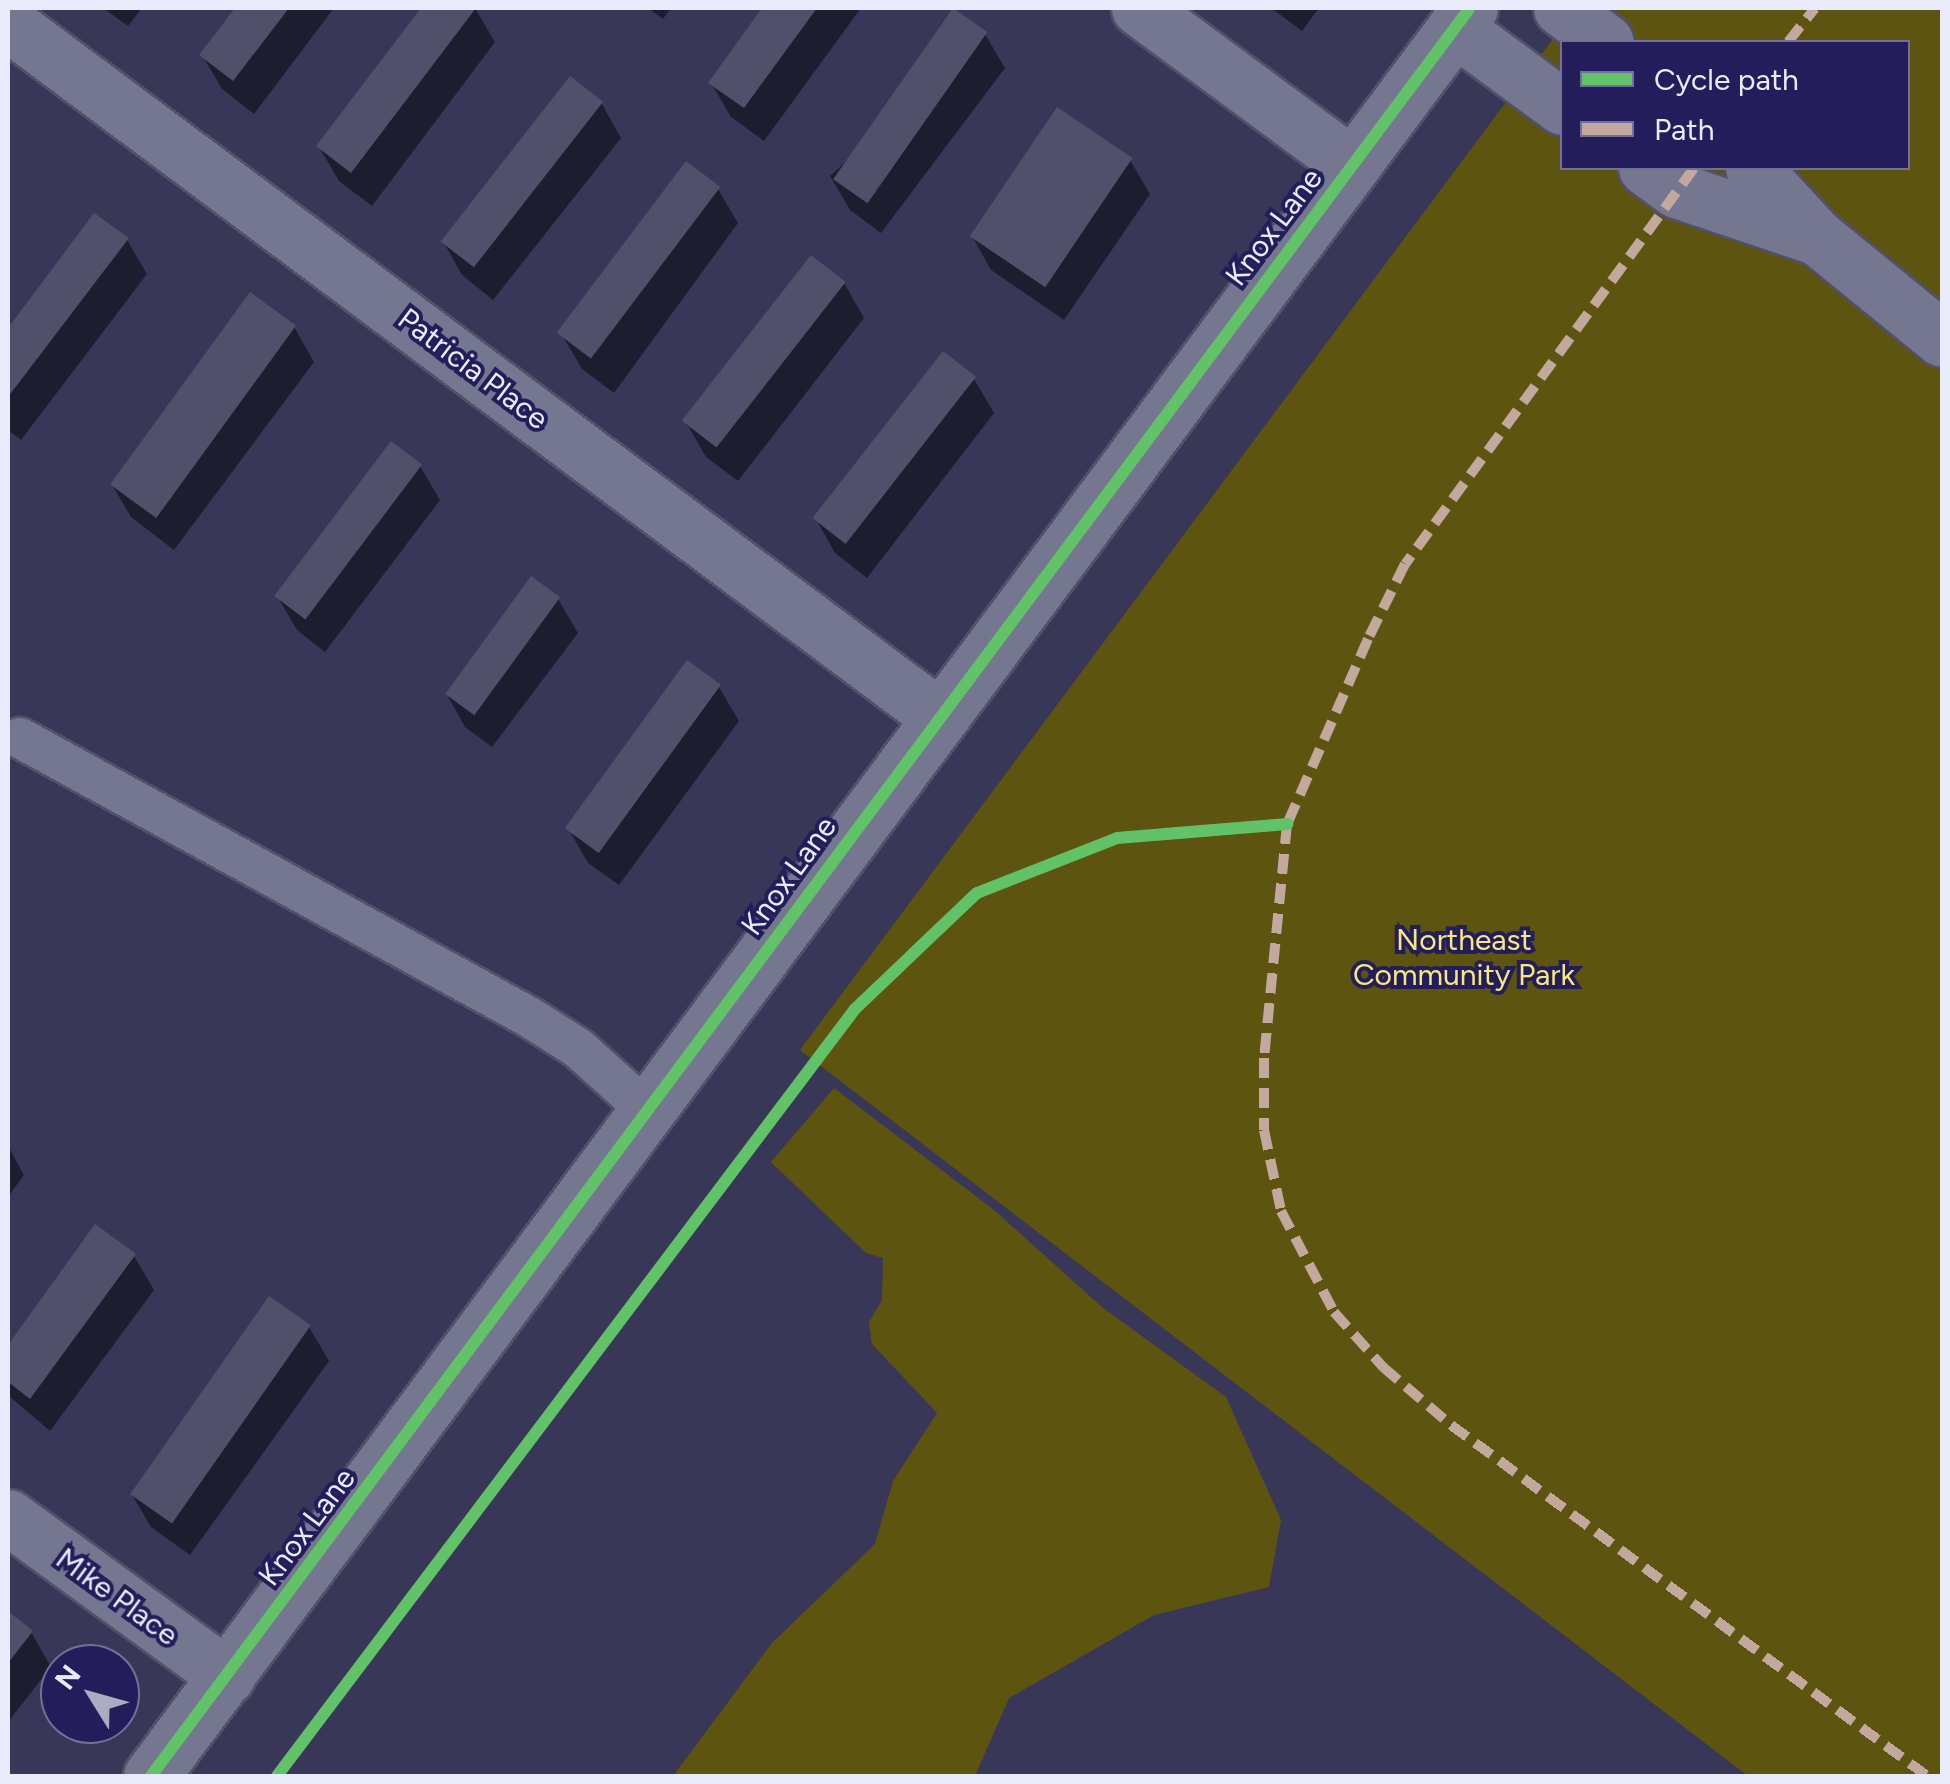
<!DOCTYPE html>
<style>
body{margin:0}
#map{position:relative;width:1950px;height:1784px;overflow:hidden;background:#393758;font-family:Figtree,sans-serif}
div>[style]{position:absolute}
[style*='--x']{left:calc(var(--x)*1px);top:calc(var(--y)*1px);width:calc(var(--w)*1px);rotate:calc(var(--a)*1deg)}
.green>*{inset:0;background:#5d5410}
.shadow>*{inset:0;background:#0007}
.building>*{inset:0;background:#51506b;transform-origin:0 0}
.roads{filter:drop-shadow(2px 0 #535069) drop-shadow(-2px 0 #535069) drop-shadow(0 2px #535069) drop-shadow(0 -2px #535069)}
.lane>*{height:40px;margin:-20px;padding:0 20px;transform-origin:20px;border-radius:20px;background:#757690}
.street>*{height:55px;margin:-27.5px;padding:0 27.5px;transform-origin:27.5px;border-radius:27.5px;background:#757690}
.quiet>*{height:10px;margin-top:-5px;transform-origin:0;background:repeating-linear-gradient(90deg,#c3a89e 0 20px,transparent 0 30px)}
.cycleway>*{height:12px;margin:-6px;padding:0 6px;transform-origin:6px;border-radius:6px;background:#61c268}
span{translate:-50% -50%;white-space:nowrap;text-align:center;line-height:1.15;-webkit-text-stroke:8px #231e5b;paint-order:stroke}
.street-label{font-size:30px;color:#e9eafa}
.park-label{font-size:30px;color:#f6e77f}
.frame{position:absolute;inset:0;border:10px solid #e9eafa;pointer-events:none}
.legend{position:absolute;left:1560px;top:40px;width:350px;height:130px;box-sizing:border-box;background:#231e5b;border:2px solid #72709b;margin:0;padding:12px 18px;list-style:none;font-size:30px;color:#e9eafa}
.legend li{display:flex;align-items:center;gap:20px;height:50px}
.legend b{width:50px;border:2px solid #72709b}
.north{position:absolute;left:40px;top:1644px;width:100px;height:100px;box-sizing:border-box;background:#231e5b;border:2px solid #72709b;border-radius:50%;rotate:307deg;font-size:28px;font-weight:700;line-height:40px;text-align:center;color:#e9eafa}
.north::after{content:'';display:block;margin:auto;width:35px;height:45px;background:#ababc1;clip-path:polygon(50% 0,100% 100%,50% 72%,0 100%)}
</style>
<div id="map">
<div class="green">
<div style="clip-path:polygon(evenodd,1576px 8px,1942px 8px,1942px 1776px,1748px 1776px,800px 1050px,1576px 8px,1562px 42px,1908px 42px,1908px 168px,1562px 168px,1562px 42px)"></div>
<div style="clip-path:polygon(834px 1088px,994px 1210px,1103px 1308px,1226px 1397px,1281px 1520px,1269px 1587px,1154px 1615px,1009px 1698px,975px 1776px,673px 1776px,772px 1643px,875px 1544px,893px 1481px,937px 1413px,872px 1344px,869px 1322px,882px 1300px,883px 1258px,866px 1253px,771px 1162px)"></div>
</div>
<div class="shadow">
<div style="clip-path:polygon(103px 8px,142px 8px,128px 26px)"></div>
<div style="clip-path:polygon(238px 8px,334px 8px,254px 114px,222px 89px,202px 55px)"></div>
<div style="clip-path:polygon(424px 8px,475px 8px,495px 42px,372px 206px,339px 181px,319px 147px)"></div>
<div style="clip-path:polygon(648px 8px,671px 8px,663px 19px)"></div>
<div style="clip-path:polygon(766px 8px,861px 8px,764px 141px,731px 117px,711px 83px)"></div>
<div style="clip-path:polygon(1271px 8px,1319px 8px,1302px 31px)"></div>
<div style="clip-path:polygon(985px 34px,1005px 68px,881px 233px,850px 210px,830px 176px)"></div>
<div style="clip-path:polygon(571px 80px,602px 104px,621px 138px,493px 300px,462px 275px,443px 241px)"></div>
<div style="clip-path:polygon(1130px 160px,1150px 194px,1064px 320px,991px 270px,972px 236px)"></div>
<div style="clip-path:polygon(718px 189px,738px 223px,614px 393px,582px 369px,562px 335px)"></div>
<div style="clip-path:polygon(95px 216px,127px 240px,147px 274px,21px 440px,8px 430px,8px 332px)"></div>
<div style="clip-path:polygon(844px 283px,864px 318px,738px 481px,706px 457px,686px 422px)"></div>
<div style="clip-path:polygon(294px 327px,314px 362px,174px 550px,131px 517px,111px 483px)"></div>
<div style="clip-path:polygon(974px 379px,994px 413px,867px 578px,835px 553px,816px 519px)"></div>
<div style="clip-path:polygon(420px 466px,440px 500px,325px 652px,297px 630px,277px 596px)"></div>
<div style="clip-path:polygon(558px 599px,578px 633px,492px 747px,465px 727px,446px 693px)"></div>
<div style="clip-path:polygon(719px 687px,739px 721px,619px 885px,588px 863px,568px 828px)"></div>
<div style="clip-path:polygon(8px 1146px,24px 1175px,8px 1197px)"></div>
<div style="clip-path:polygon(95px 1228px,134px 1256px,154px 1290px,50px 1431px,8px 1395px,8px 1349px)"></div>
<div style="clip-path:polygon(309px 1327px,329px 1361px,190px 1555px,151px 1527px,131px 1493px)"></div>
<div style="clip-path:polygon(8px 1614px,31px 1632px,51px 1667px,8px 1722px)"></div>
</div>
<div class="building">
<div style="clip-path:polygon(235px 8px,289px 8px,233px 81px,199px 55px)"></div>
<div style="clip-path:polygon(421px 8px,476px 8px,351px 173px,316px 146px)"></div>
<div style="clip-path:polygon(762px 8px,817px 8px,744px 108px,708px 83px)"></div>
<div style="left:953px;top:8px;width:42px;height:209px;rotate:35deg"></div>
<div style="left:570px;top:76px;width:42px;height:210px;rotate:38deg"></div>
<div style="left:1057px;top:107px;width:91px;height:156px;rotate:34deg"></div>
<div style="left:686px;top:161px;width:43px;height:215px;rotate:37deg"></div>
<div style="clip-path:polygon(94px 213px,129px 238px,8px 397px,8px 328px)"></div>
<div style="left:811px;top:255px;width:44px;height:210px;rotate:38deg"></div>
<div style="left:250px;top:292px;width:57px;height:238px;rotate:36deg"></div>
<div style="left:943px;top:351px;width:42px;height:212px;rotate:38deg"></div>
<div style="left:391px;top:441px;width:39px;height:194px;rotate:37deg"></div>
<div style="left:531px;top:576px;width:36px;height:146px;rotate:36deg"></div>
<div style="left:687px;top:660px;width:42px;height:208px;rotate:36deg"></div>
<div style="clip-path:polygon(95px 1224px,136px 1254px,30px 1399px,8px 1382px,8px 1345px)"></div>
<div style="left:269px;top:1296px;width:51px;height:242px;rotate:35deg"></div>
<div style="clip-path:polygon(8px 1611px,33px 1631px,8px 1663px)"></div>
</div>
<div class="roads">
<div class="lane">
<div style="--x:20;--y:738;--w:580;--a:28.73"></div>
<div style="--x:529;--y:1017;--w:58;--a:32.3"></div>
<div style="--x:578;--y:1048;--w:93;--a:41.9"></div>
</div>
<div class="street">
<div style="--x:1139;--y:8;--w:265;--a:36.4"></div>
<div style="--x:1561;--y:8;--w:56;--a:37.1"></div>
<div style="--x:8;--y:23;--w:1160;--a:36.69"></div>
<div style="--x:1455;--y:28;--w:133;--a:36.4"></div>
<div style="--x:1646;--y:168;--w:37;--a:36"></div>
<div style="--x:1676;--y:190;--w:145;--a:18.6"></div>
<div style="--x:1753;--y:168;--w:94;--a:47.2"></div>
<div style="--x:1817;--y:237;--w:161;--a:39.2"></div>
<div style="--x:8;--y:1517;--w:271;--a:36"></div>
<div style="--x:151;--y:1776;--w:2206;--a:-53.28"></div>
</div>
</div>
<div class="quiet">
<div style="--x:1788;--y:42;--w:43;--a:-51.5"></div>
<div style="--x:1694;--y:168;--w:490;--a:126.1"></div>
<div style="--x:1405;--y:564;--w:84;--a:116.3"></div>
<div style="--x:1368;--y:639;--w:202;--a:113.6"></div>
<div style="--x:1287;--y:824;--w:235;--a:95.6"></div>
<div style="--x:1264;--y:1058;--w:72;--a:90"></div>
<div style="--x:1264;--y:1130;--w:83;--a:78.1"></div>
<div style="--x:1281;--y:1211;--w:114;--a:62.3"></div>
<div style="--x:1334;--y:1312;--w:74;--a:48.3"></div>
<div style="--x:1383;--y:1367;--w:89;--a:40.5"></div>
<div style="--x:1451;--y:1425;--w:591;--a:36.4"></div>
</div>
<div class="cycleway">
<div style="--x:151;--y:1776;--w:2206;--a:-53.28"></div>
<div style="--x:277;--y:1776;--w:960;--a:-53"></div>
<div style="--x:855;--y:1009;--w:168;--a:-43.6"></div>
<div style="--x:977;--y:893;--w:150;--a:-21.4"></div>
<div style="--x:1117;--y:838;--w:171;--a:-4.7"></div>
</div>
<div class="street-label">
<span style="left:1274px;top:227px;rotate:-53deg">Knox Lane</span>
<span style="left:473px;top:369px;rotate:37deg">Patricia Place</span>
<span style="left:789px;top:876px;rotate:-54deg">Knox Lane</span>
<span style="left:307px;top:1527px;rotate:-53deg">Knox Lane</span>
<span style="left:117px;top:1597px;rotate:36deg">Mike Place</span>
</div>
<div class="park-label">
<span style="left:1464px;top:957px">Northeast<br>Community Park</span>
</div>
<div class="frame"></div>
<ul class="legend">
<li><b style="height:12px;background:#61c268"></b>Cycle path</li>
<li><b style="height:12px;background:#c3a89e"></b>Path</li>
</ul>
<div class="north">N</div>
</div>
